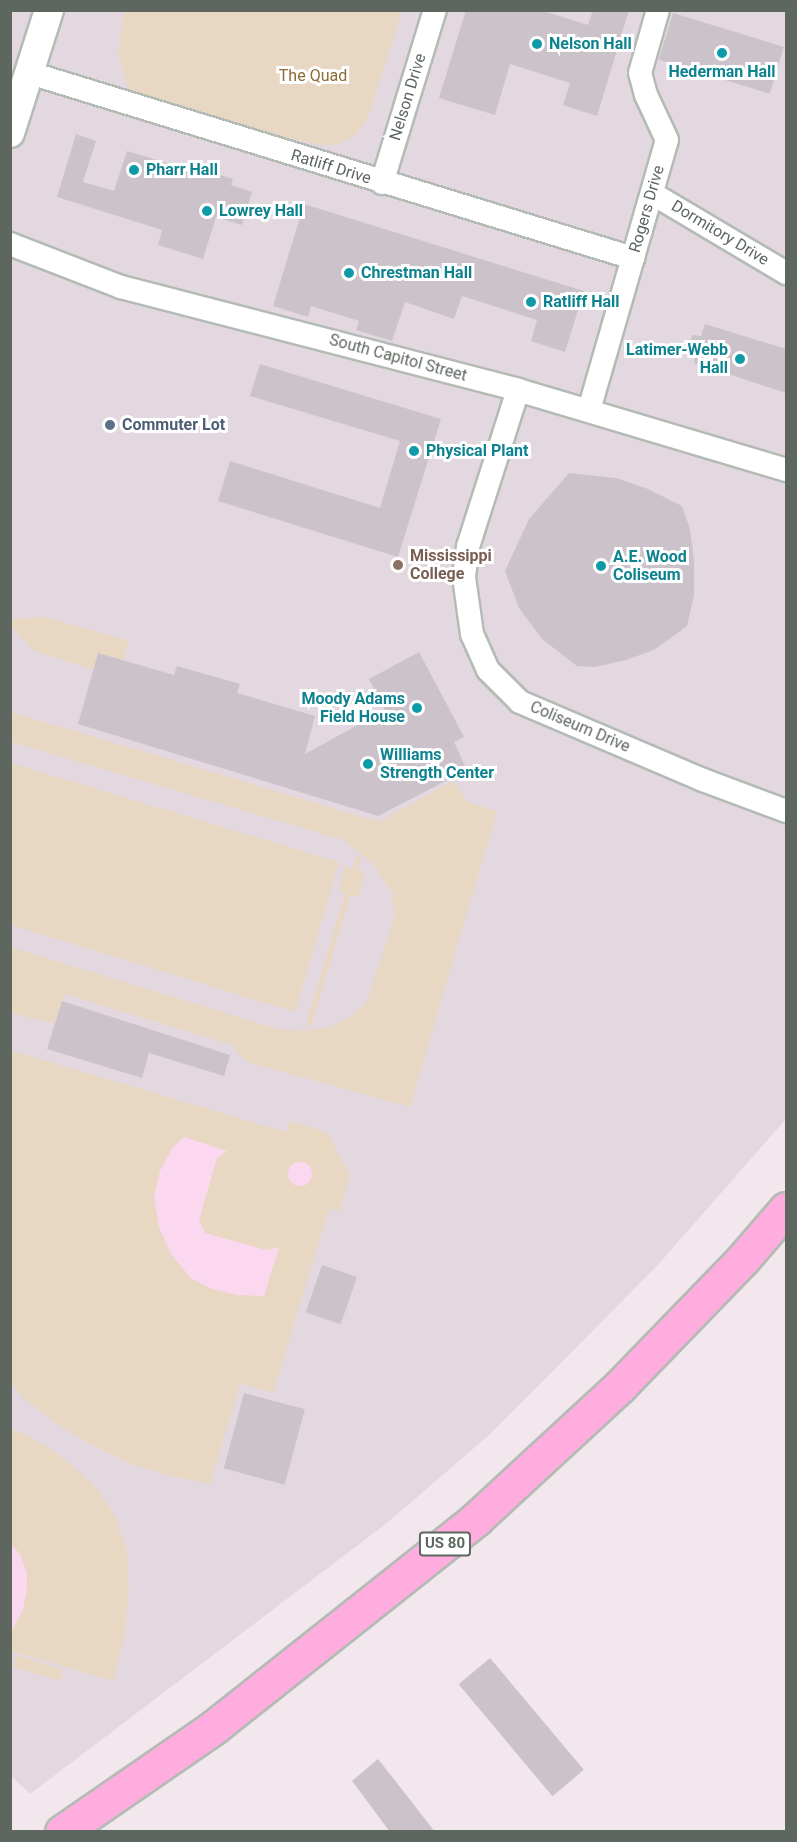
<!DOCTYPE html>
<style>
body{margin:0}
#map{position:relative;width:797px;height:1842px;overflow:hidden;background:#f1e7ed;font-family:Roboto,sans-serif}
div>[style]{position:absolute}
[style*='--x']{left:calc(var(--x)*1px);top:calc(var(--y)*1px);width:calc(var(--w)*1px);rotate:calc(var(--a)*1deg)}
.education>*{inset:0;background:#e3d8e0}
.green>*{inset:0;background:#e8d8c3;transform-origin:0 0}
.sand>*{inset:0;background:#fcd7f0}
.round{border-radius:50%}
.building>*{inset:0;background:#ccc3ca;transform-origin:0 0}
.roads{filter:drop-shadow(2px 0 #b4bbb5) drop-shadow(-2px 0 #b4bbb5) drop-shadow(0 2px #b4bbb5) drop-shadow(0 -2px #b4bbb5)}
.minor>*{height:22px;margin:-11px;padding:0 11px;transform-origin:11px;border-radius:11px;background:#fff}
.tertiary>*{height:28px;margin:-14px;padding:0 14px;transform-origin:14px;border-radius:14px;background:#fff}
.primary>*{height:33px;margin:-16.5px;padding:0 16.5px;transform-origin:16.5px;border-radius:16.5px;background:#ffaddf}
.dots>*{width:16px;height:16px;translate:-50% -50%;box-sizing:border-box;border:3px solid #fff;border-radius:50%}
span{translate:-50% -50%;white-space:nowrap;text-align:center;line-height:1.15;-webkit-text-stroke:6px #fff;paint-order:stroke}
.shield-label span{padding:2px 4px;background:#fff;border:2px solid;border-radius:4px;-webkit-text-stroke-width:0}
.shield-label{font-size:15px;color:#5e675f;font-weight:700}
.culture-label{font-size:16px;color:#0d838f;font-weight:700}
.left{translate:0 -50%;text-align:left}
.right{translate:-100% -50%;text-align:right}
.park-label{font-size:16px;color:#8e6b36}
.street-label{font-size:16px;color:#5e675f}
.service-label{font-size:16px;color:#4e5e75;font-weight:700}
.education-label{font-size:16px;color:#785e54;font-weight:700}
.frame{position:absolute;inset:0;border:12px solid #5e675f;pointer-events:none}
</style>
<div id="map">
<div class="education">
<div style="clip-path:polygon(10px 11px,786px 11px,786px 1119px,657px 1266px,488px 1436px,387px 1523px,30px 1794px,10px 1775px)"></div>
</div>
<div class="green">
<div style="clip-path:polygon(124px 11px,402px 11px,368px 118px,355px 135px,338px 145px,318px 145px,276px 135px,170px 108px,129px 92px,118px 52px)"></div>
<div style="clip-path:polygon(46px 617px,129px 641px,123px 660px,98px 653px,93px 670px,34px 651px,11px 627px,11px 619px)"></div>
<div style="clip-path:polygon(11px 712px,379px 822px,453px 781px,468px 802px,497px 811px,410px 1107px,247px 1062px,235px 1050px,235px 1046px,65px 994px,56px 1024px,11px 1013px,11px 947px,274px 1028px,303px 1031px,330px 1027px,355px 1014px,368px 999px,394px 918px,392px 893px,373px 864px,343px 840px,11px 742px)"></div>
<div style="clip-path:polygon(11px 763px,339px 862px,295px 1012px,11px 925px)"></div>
<div style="clip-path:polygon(356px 856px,361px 858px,357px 869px,365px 872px,358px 897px,350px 896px,311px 1027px,306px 1025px,345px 894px,338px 891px,345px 866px,353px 868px)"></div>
<div style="clip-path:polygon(13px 1051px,286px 1132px,290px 1121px,327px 1132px,350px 1175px,339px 1211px,329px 1209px,273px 1393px,240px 1384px,210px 1484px,170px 1476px,133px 1465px,92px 1445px,61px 1427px,22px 1397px,11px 1383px,10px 1055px)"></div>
<div style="clip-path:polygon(10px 1429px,28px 1435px,55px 1452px,80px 1472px,99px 1491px,117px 1519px,127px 1551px,129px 1589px,124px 1640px,113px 1681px,11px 1651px)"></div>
<div style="left:16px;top:1655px;width:49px;height:12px;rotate:17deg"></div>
</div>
<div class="sand">
<div style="clip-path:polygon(184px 1137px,227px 1151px,217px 1158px,199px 1220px,205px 1233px,266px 1250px,279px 1247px,264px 1296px,237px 1295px,212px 1289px,191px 1278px,171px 1254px,159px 1227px,154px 1198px,160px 1171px,172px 1148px)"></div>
<div class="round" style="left:288px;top:1162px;width:24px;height:24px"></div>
<div style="clip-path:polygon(10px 1542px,21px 1556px,27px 1573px,27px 1589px,23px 1609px,11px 1633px)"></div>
</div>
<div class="building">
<div style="clip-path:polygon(466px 10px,540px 10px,588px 25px,593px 10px,629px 10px,597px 116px,563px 105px,570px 83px,510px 64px,495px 115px,439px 98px)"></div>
<div style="left:673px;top:13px;width:116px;height:49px;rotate:17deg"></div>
<div style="clip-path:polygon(76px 134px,96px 141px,83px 182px,114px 191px,127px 151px,180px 167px,181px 163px,233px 179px,231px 185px,252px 192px,242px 225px,216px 217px,203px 259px,158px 245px,162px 230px,57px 197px)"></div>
<div style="clip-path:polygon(304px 204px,584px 291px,565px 352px,531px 341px,537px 320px,462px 296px,454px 319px,405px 302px,392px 341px,356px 330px,359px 321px,311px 306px,308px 317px,273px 306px)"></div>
<div style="clip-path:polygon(705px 324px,786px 349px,786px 393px,694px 363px,695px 355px,687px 353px,692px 335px,701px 336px)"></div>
<div style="clip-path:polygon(260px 364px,441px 419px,398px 557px,218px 501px,230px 461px,380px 508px,400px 441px,250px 396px)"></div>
<div style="clip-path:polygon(569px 473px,616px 478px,648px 489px,682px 506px,690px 529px,694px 560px,694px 596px,687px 626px,654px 650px,626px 660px,595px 667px,577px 666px,542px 639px,519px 608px,505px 571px,529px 519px)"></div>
<div style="clip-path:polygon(419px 652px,464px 737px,454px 742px,467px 770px,378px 816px,78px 724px,98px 653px,174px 675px,177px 666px,240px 684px,237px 693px,315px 716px,305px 754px,385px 710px,369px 679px)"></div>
<div style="clip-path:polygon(62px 1001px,230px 1055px,224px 1076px,149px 1053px,142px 1078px,47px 1049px)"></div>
<div style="left:322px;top:1265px;width:37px;height:50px;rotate:19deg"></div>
<div style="left:244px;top:1393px;width:63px;height:78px;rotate:15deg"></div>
<div style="left:490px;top:1658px;width:146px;height:41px;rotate:50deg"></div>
<div style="clip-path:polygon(378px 1759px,404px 1792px,435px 1832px,390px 1832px,352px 1781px)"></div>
</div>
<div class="roads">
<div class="minor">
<div style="--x:30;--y:73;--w:631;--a:17.06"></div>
<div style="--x:382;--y:183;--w:181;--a:-73"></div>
<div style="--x:653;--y:194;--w:155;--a:30.7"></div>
<div style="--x:10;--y:244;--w:119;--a:21.2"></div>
<div style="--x:121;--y:287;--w:410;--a:14.5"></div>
<div style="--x:518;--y:390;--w:280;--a:16.6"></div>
<div style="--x:518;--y:390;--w:165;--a:107.7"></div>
<div style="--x:468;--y:547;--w:30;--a:98"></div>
<div style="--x:464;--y:577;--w:58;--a:82"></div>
<div style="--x:472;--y:634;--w:39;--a:66"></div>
<div style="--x:488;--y:670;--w:45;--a:45"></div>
<div style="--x:520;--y:702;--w:199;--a:23.1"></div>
<div style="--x:703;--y:780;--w:89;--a:20.5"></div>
<div style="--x:589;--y:410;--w:281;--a:-73.9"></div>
<div style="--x:667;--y:140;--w:50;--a:-115"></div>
<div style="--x:646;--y:95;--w:23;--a:-105"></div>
<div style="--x:640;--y:73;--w:66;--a:-74.1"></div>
</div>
<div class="tertiary">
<div style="--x:10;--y:133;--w:129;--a:-72.4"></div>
</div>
<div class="primary">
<div style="--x:62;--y:1832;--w:185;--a:-34.6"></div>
<div style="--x:214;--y:1727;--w:335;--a:-38.4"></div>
<div style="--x:476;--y:1519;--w:196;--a:-42.7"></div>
<div style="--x:620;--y:1386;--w:177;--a:-45.9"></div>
<div style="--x:743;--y:1259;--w:66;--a:-49.3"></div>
</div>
</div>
<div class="dots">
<div style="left:537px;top:44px;background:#0f9aa8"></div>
<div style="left:722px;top:53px;background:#0f9aa8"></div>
<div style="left:134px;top:170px;background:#0f9aa8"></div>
<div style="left:207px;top:211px;background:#0f9aa8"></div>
<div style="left:349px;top:273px;background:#0f9aa8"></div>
<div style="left:531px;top:302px;background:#0f9aa8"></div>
<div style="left:740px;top:359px;background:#0f9aa8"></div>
<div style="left:110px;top:425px;background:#5c6f8a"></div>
<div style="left:414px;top:451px;background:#0f9aa8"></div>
<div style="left:398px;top:565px;background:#8d6e63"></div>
<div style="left:601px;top:566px;background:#0f9aa8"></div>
<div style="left:417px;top:708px;background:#0f9aa8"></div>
<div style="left:368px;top:764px;background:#0f9aa8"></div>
</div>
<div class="shield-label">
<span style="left:445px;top:1544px">US 80</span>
</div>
<div class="culture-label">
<span class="left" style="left:549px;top:44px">Nelson Hall</span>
<span style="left:722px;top:72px">Hederman Hall</span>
<span class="left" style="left:146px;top:170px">Pharr Hall</span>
<span class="left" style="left:219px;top:211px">Lowrey Hall</span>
<span class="left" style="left:361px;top:273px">Chrestman Hall</span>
<span class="left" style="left:543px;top:302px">Ratliff Hall</span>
<span class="right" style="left:728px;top:359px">Latimer-Webb<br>Hall</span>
<span class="left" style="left:426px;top:451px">Physical Plant</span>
<span class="left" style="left:613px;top:566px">A.E. Wood<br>Coliseum</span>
<span class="right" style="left:405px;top:708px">Moody Adams<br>Field House</span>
<span class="left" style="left:380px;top:764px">Williams<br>Strength Center</span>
</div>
<div class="park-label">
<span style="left:313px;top:76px">The Quad</span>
</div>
<div class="street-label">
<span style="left:408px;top:97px;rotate:-73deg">Nelson Drive</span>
<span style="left:331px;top:167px;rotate:17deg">Ratliff Drive</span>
<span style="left:647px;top:209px;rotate:-74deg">Rogers Drive</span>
<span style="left:720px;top:233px;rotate:31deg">Dormitory Drive</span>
<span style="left:398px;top:358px;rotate:15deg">South Capitol Street</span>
<span style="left:580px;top:727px;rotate:23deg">Coliseum Drive</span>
</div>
<div class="service-label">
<span class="left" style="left:122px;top:425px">Commuter Lot</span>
</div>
<div class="education-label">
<span class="left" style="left:410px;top:565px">Mississippi<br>College</span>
</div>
<div class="frame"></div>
</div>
